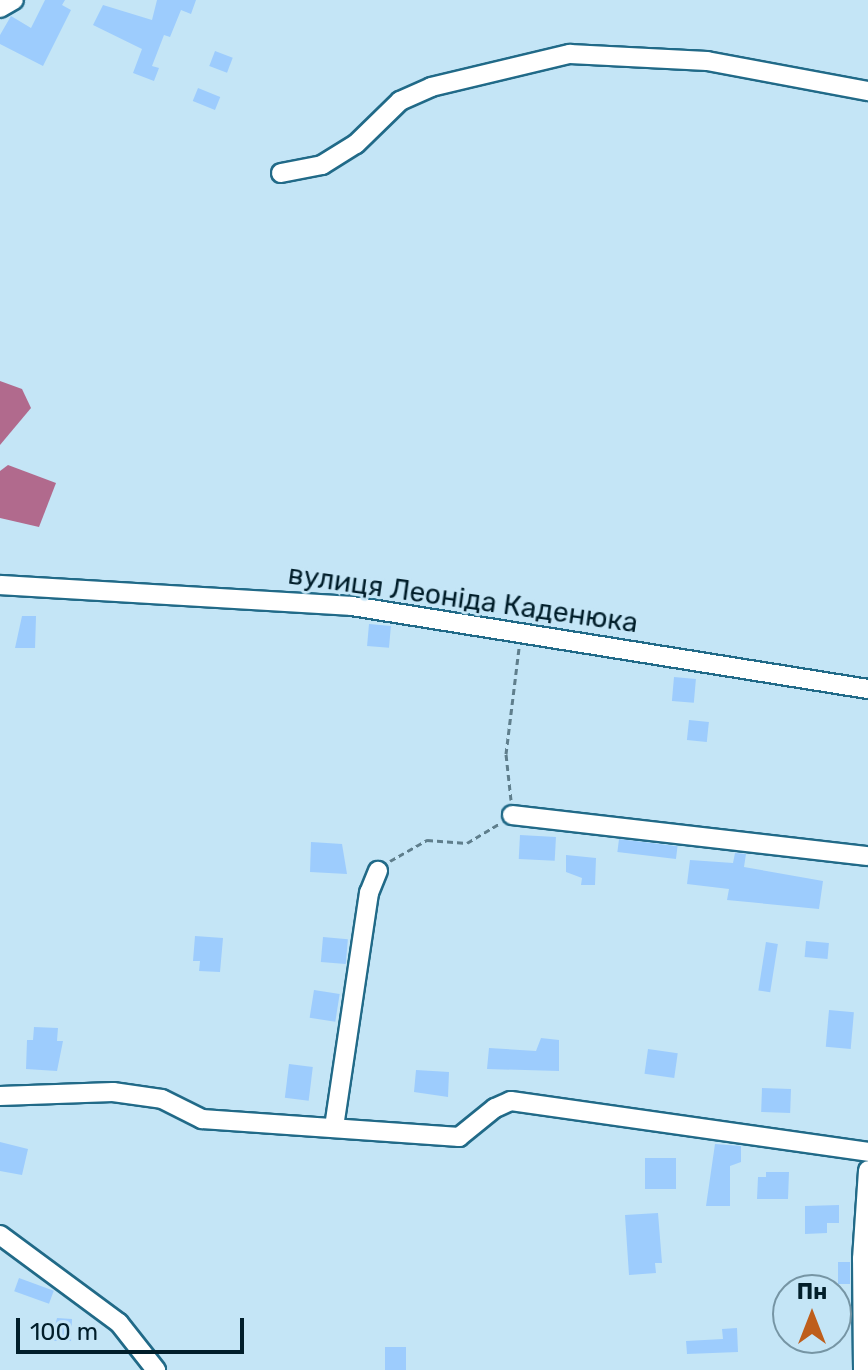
<!DOCTYPE html>
<meta charset="utf-8">
<style>
body{margin:0}
#map{position:relative;width:868px;height:1370px;overflow:hidden;background:#c4e5f6;font-family:Rubik,sans-serif}
div>[style]{position:absolute}
[style*='--x']{left:calc(var(--x)*1px);top:calc(var(--y)*1px);width:calc(var(--w)*1px);rotate:calc(var(--a)*1deg)}
.water>*{inset:0;background:#b16a8d}
.building>*{inset:0;background:#9dccfd;transform-origin:0 0}
.path>*{height:3px;margin-top:-1.5px;transform-origin:0;background:repeating-linear-gradient(90deg,#5f7e8c 0 6px,transparent 0 10px)}
.roads{filter:drop-shadow(2px 0 #216a88) drop-shadow(-2px 0 #216a88) drop-shadow(0 2px #216a88) drop-shadow(0 -2px #216a88)}
.minor>*{height:18px;margin:-9px;padding:0 9px;transform-origin:9px;border-radius:9px;background:#fff}
span{translate:-50% -50%;white-space:nowrap;text-align:center;line-height:1.15;-webkit-text-stroke:6px #c4e5f6;paint-order:stroke}
.street-label{font-size:28px;color:#011e2a}
.north{position:absolute;left:772px;top:1274px;width:80px;height:80px;box-sizing:border-box;background:#c4e5f6;border:2px solid #7695a4;border-radius:50%;rotate:0deg;font-size:22px;font-weight:700;line-height:32px;text-align:center;color:#011e2a}
.north::after{content:'';display:block;margin:auto;width:28px;height:36px;background:#be5e1b;clip-path:polygon(50% 0,100% 100%,50% 72%,0 100%)}
.scale{position:absolute;left:16px;top:1318px;width:228px;height:36px;box-sizing:border-box;border:4px solid #011e2a;border-top:0;padding-left:10px;font-size:24px;line-height:28px;white-space:nowrap;color:#011e2a;-webkit-text-stroke:6px #c4e5f6;paint-order:stroke}
</style>
<div id="map">
<div class="water">
<div style="clip-path:polygon(0 381px,22px 389px,31px 408px,0 445px)"></div>
<div style="clip-path:polygon(8px 465px,56px 483px,39px 527px,0 518px,0 471px)"></div>
</div>
<div class="building">
<div style="clip-path:polygon(45px 0,65px 0,62px 5px,71px 10px,43px 66px,0 44px,0 35px,11px 16px,31px 28px)"></div>
<div style="clip-path:polygon(157px 0,196px 0,191px 14px,181px 10px,170px 37px,164px 35px,152px 66px,159px 68px,154px 81px,133px 73px,142px 49px,93px 25px,103px 5px,152px 20px)"></div>
<div style="left:215px;top:51px;width:19px;height:16px;rotate:21deg"></div>
<div style="left:198px;top:88px;width:24px;height:14px;rotate:22deg"></div>
<div style="clip-path:polygon(22px 616px,36px 616px,35px 648px,15px 648px)"></div>
<div style="left:369px;top:624px;width:22px;height:22px;rotate:5deg"></div>
<div style="left:674px;top:677px;width:22px;height:24px;rotate:5deg"></div>
<div style="left:689px;top:720px;width:20px;height:20px;rotate:6deg"></div>
<div style="left:520px;top:835px;width:36px;height:24px;rotate:3deg"></div>
<div style="left:619px;top:839px;width:59px;height:13px;rotate:7deg"></div>
<div style="clip-path:polygon(311px 842px,342px 844px,347px 874px,310px 872px)"></div>
<div style="clip-path:polygon(735px 853px,746px 854px,744px 867px,823px 881px,819px 909px,727px 900px,729px 889px,687px 884px,690px 860px,733px 863px)"></div>
<div style="clip-path:polygon(566px 855px,596px 858px,595px 885px,581px 885px,582px 878px,566px 872px)"></div>
<div style="clip-path:polygon(195px 936px,223px 938px,220px 972px,199px 971px,200px 961px,193px 961px)"></div>
<div style="left:323px;top:937px;width:25px;height:25px;rotate:5deg"></div>
<div style="left:806px;top:941px;width:23px;height:16px;rotate:5deg"></div>
<div style="left:766px;top:942px;width:12px;height:49px;rotate:9deg"></div>
<div style="left:314px;top:990px;width:26px;height:28px;rotate:9deg"></div>
<div style="left:829px;top:1010px;width:25px;height:37px;rotate:5deg"></div>
<div style="clip-path:polygon(34px 1027px,58px 1028px,57px 1041px,63px 1041px,57px 1071px,26px 1069px,27px 1040px,33px 1040px)"></div>
<div style="clip-path:polygon(541px 1038px,559px 1040px,559px 1071px,487px 1069px,489px 1048px,536px 1051px)"></div>
<div style="left:648px;top:1049px;width:30px;height:25px;rotate:8deg"></div>
<div style="left:289px;top:1064px;width:24px;height:34px;rotate:7deg"></div>
<div style="clip-path:polygon(416px 1070px,449px 1072px,448px 1097px,414px 1092px)"></div>
<div style="left:762px;top:1088px;width:29px;height:24px;rotate:2deg"></div>
<div style="clip-path:polygon(0 1142px,28px 1149px,22px 1175px,0 1171px)"></div>
<div style="clip-path:polygon(715px 1144px,741px 1146px,741px 1162px,730px 1166px,730px 1206px,706px 1206px)"></div>
<div style="left:645px;top:1158px;width:31px;height:31px"></div>
<div style="clip-path:polygon(766px 1172px,789px 1172px,788px 1199px,757px 1199px,758px 1177px,766px 1177px)"></div>
<div style="clip-path:polygon(839px 1205px,839px 1223px,827px 1223px,827px 1233px,805px 1234px,805px 1206px)"></div>
<div style="clip-path:polygon(658px 1213px,662px 1263px,655px 1263px,656px 1273px,629px 1275px,625px 1215px)"></div>
<div style="left:838px;top:1262px;width:12px;height:22px"></div>
<div style="left:19px;top:1278px;width:37px;height:14px;rotate:20deg"></div>
<div style="clip-path:polygon(57px 1318px,72px 1319px,71px 1341px,51px 1341px)"></div>
<div style="clip-path:polygon(737px 1328px,738px 1352px,687px 1354px,686px 1341px,723px 1339px,722px 1329px)"></div>
<div style="left:385px;top:1347px;width:21px;height:23px"></div>
</div>
<div class="path">
<div style="--x:511;--y:800;--w:46;--a:-96.2"></div>
<div style="--x:506;--y:754;--w:107;--a:-83"></div>
<div style="--x:390;--y:861;--w:43;--a:-29.6"></div>
<div style="--x:427;--y:840;--w:40;--a:4.3"></div>
<div style="--x:467;--y:843;--w:37;--a:-31"></div>
</div>
<div class="roads">
<div class="minor">
<div style="--x:0;--y:8;--w:16;--a:-30"></div>
<div style="--x:281;--y:173;--w:42;--a:-11"></div>
<div style="--x:322;--y:165;--w:40;--a:-32"></div>
<div style="--x:356;--y:144;--w:62;--a:-44.3"></div>
<div style="--x:400;--y:101;--w:34;--a:-24"></div>
<div style="--x:431;--y:87;--w:143;--a:-13.4"></div>
<div style="--x:570;--y:54;--w:137;--a:2.9"></div>
<div style="--x:707;--y:61;--w:164;--a:10.6"></div>
<div style="--x:0;--y:585;--w:353;--a:3.4"></div>
<div style="--x:352;--y:606;--w:523;--a:9.14"></div>
<div style="--x:512;--y:815;--w:358;--a:6.6"></div>
<div style="--x:0;--y:1096;--w:113;--a:-2"></div>
<div style="--x:113;--y:1092;--w:49;--a:8.1"></div>
<div style="--x:162;--y:1099;--w:45;--a:26.6"></div>
<div style="--x:202;--y:1119;--w:258;--a:4"></div>
<div style="--x:459;--y:1137;--w:46;--a:-38.9"></div>
<div style="--x:495;--y:1108;--w:17;--a:-24"></div>
<div style="--x:511;--y:1101;--w:361;--a:8.1"></div>
<div style="--x:334;--y:1127;--w:237;--a:-81.5"></div>
<div style="--x:369;--y:893;--w:24;--a:-68"></div>
<div style="--x:0;--y:1235;--w:148;--a:36.5"></div>
<div style="--x:119;--y:1323;--w:60;--a:51.8"></div>
<div style="--x:863;--y:1370;--w:111;--a:-90.5"></div>
<div style="--x:862;--y:1259;--w:89;--a:-86.1"></div>
</div>
</div>
<div class="street-label">
<span style="left:463px;top:599px;rotate:8deg">вулиця Леоніда Каденюка</span>
</div>
<div class="north">Пн</div>
<div class="scale">100 m</div>
</div>
